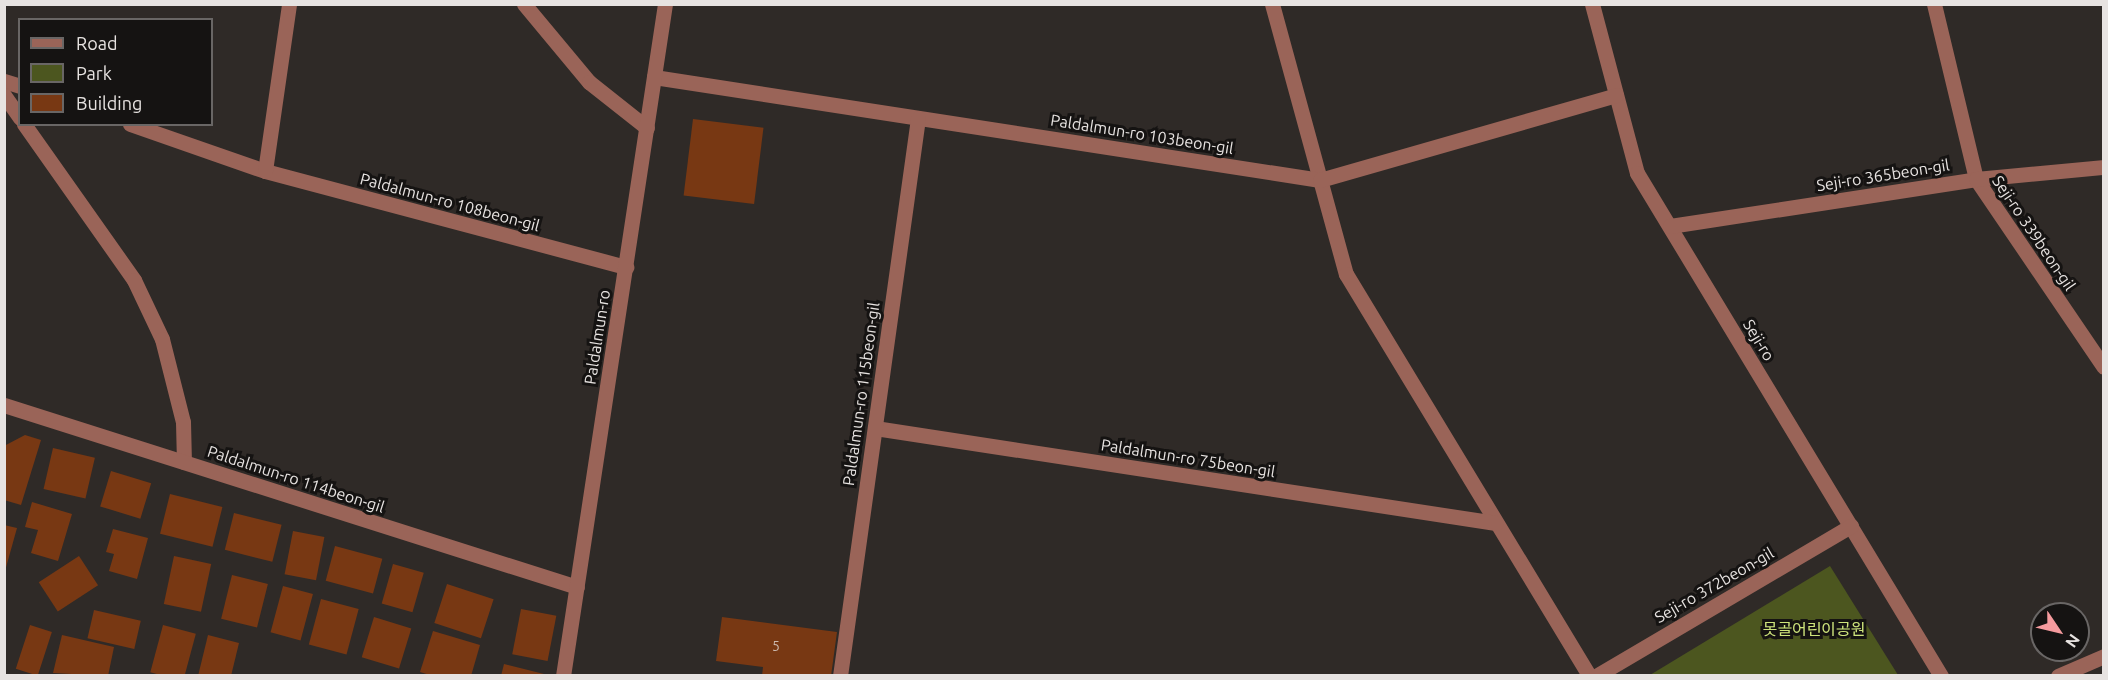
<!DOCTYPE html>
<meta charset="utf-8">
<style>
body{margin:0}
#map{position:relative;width:2108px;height:680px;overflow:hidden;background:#2f2a27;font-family:Ubuntu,"Noto Sans KR",sans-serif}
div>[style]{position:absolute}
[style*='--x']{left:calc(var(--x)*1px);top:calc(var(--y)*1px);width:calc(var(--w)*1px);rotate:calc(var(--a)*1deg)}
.green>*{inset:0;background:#4c561f}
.building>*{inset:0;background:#783813;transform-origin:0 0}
.minor>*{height:15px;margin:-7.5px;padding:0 7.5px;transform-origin:7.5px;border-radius:7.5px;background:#9a6458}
span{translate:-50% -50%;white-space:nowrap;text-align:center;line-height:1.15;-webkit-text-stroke:6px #151312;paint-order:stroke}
.number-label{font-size:14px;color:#cbb8ae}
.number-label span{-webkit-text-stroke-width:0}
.street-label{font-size:16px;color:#e7e3e1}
.park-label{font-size:16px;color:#cee47c}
.frame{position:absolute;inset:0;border:6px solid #e7e3e1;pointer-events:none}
.legend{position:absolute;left:18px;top:18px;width:195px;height:108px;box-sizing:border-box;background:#151312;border:2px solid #696665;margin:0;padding:8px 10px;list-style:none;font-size:18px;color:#e7e3e1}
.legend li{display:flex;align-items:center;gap:12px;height:30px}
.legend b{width:30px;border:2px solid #696665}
.north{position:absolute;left:2030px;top:602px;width:60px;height:60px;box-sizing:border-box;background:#151312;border:2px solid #696665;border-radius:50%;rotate:125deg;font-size:16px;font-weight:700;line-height:24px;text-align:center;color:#e7e3e1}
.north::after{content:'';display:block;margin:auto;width:21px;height:27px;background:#f59b9e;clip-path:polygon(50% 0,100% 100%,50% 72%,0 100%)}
</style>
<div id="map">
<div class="green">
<div style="clip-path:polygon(1830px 566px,1898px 675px,1650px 675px)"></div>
</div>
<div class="building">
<div style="left:693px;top:119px;width:71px;height:77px;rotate:7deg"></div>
<div style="clip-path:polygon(25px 435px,41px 440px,21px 505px,4px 500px,4px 446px)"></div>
<div style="left:53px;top:448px;width:43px;height:42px;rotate:13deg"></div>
<div style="left:111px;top:471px;width:42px;height:37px;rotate:17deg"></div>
<div style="left:170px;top:494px;width:54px;height:41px;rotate:14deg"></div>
<div style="clip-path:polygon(32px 502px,72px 514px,58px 561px,31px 553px,38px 530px,25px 527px)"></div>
<div style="left:234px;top:513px;width:49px;height:38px;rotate:14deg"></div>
<div style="clip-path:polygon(4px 525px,17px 528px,5px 571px,4px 571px)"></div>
<div style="clip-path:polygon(113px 529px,148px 538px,137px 579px,109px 571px,114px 554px,106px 552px)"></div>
<div style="left:293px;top:531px;width:32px;height:44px;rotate:11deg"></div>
<div style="left:335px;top:546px;width:49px;height:36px;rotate:15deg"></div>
<div style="left:79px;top:556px;width:35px;height:48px;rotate:57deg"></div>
<div style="left:174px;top:556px;width:38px;height:49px;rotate:12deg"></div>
<div style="left:393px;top:564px;width:32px;height:41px;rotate:16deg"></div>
<div style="left:232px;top:575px;width:37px;height:45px;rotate:14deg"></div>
<div style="left:447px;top:584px;width:49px;height:41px;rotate:18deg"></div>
<div style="left:283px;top:586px;width:31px;height:48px;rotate:15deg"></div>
<div style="left:321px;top:599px;width:39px;height:47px;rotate:15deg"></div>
<div style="left:521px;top:609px;width:36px;height:46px;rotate:11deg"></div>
<div style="left:94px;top:610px;width:48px;height:29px;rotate:13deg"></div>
<div style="left:374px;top:617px;width:39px;height:42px;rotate:17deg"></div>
<div style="clip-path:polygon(722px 617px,837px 632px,831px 676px,762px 676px,763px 667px,716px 661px)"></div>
<div style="left:30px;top:625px;width:23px;height:46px;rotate:18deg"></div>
<div style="left:163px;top:625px;width:34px;height:49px;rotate:15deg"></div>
<div style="clip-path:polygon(433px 631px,480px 645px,471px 676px,433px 676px,420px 672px)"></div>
<div style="clip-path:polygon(62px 635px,114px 647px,108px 676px,53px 673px)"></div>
<div style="clip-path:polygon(208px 635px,239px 643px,231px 676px,198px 676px)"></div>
<div style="clip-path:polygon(504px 664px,548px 675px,548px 676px,501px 676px)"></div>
</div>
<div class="minor">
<div style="--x:524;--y:4;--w:102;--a:50.2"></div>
<div style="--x:589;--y:82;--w:74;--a:38.4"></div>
<div style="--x:1272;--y:4;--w:280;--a:74.7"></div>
<div style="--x:1346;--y:274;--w:470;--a:58.8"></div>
<div style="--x:1592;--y:4;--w:175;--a:75.1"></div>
<div style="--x:1637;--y:173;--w:588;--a:58.85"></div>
<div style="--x:1934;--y:4;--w:180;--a:76.5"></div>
<div style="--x:1976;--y:179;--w:227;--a:55.8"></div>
<div style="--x:654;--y:77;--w:674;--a:8.79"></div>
<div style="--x:1320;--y:180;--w:308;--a:-16"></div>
<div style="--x:4;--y:81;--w:17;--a:17"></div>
<div style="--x:4;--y:95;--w:28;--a:55"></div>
<div style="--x:24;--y:124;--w:191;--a:54.8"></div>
<div style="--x:134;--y:280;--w:65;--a:64.6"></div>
<div style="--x:162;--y:339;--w:86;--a:75.8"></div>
<div style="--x:183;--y:422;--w:40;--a:88.6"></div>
<div style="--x:130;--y:124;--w:143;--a:19.2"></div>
<div style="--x:265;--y:171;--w:374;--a:14.9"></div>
<div style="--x:265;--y:171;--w:169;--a:-81.8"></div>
<div style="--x:1670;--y:226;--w:310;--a:-8.7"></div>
<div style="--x:1976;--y:179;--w:129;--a:-5.4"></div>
<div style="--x:4;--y:405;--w:601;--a:17.62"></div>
<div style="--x:875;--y:428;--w:628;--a:8.7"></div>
<div style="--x:563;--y:676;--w:680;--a:-81.37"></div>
<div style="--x:840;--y:676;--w:563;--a:-82.04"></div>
<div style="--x:1596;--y:676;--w:296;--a:-30.5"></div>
<div style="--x:2058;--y:676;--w:50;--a:-23.5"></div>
</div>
<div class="number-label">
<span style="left:776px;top:646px">5</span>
</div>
<div class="street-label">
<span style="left:1142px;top:134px;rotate:9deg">Paldalmun-ro 103beon-gil</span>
<span style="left:1883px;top:175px;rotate:-9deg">Seji-ro 365beon-gil</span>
<span style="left:450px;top:202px;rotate:15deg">Paldalmun-ro 108beon-gil</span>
<span style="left:2034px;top:233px;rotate:56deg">Seji-ro 339beon-gil</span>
<span style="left:597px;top:337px;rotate:-81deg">Paldalmun-ro</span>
<span style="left:1759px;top:340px;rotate:59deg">Seji-ro</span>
<span style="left:861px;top:394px;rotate:-82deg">Paldalmun-ro 115beon-gil</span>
<span style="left:1188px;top:458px;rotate:9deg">Paldalmun-ro 75beon-gil</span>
<span style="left:296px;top:479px;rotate:18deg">Paldalmun-ro 114beon-gil</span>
<span style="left:1714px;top:585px;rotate:-30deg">Seji-ro 372beon-gil</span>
</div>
<div class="park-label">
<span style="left:1814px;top:629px">못골어린이공원</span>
</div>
<div class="frame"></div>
<ul class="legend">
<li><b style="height:8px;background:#9a6458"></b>Road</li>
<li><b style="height:16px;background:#4c561f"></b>Park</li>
<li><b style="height:16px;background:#783813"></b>Building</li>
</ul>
<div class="north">N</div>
</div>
